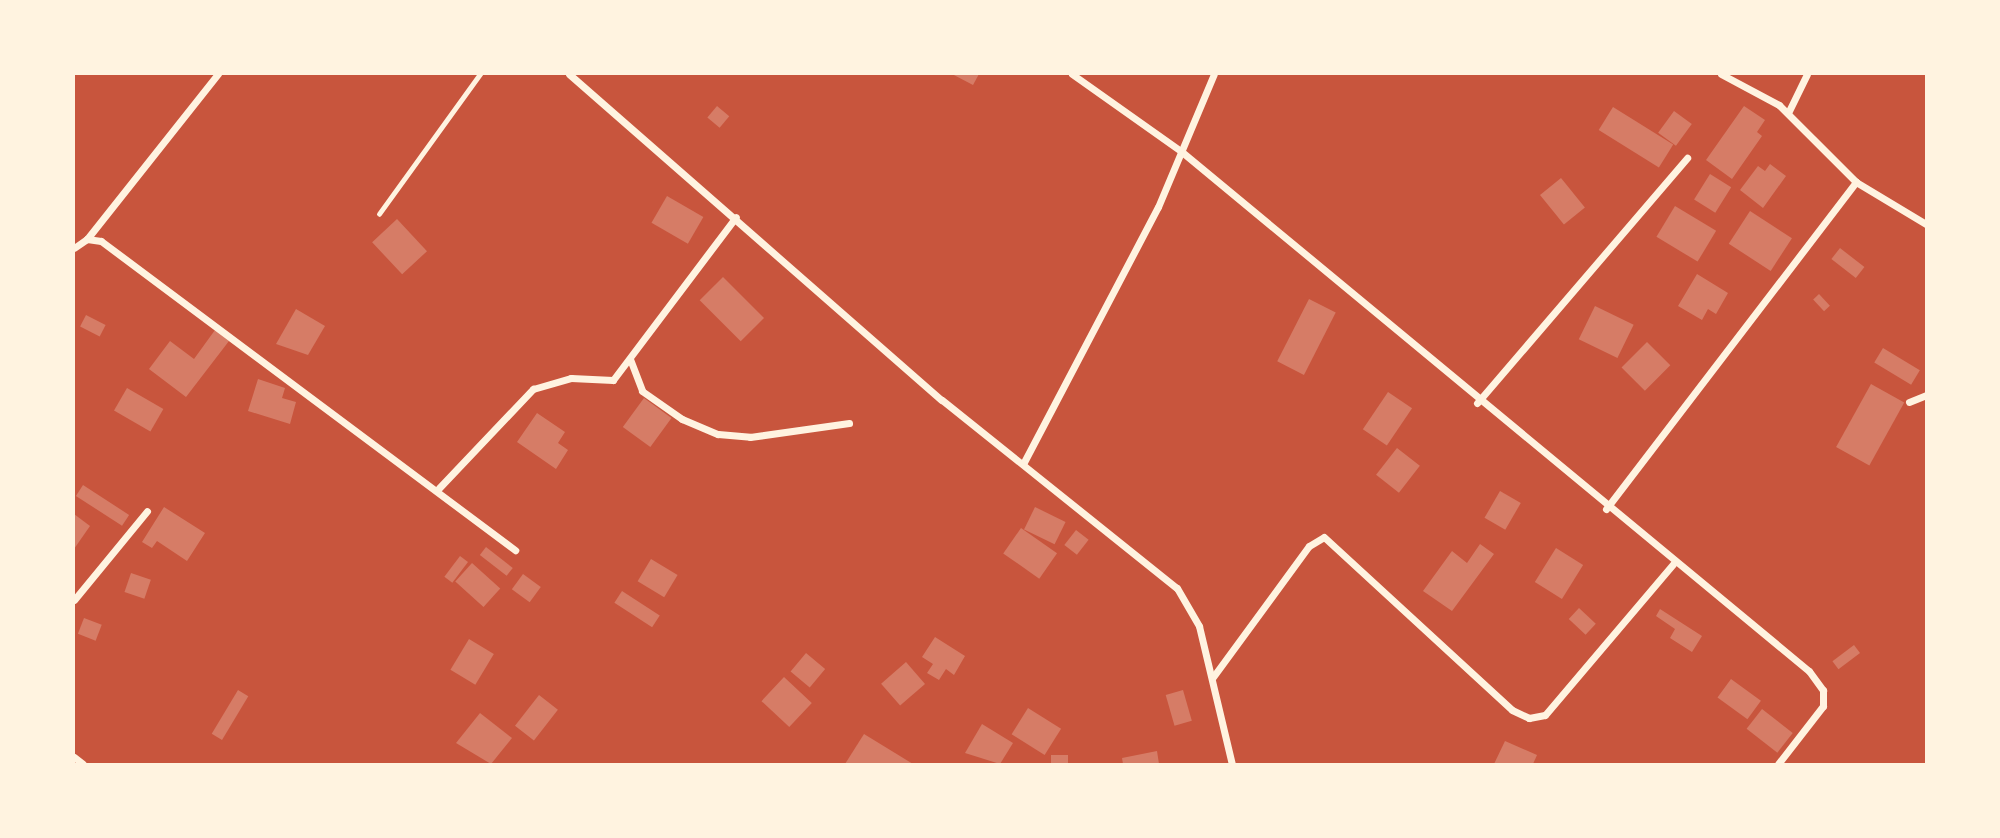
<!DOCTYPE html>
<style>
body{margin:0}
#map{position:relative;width:2000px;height:838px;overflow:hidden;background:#c8553d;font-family:Manrope,sans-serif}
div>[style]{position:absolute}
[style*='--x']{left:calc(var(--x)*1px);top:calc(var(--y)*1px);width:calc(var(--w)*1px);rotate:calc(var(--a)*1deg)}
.building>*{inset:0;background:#d67c66;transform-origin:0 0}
.service>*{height:4.5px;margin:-2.25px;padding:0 2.25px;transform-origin:2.25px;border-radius:2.25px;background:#fff3e0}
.minor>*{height:7px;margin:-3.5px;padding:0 3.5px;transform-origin:3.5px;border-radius:3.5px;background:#fff3e0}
span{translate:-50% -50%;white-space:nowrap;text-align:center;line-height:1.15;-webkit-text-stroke:7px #fff3e0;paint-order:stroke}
.frame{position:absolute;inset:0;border:75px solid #fff3e0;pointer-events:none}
</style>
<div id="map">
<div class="building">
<div style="clip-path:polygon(952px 74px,979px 74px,973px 85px)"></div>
<div style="left:717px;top:106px;width:16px;height:15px;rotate:40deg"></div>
<div style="clip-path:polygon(1744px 106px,1765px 120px,1757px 132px,1762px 136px,1732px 179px,1706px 160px)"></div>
<div style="left:1613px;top:107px;width:71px;height:27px;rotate:32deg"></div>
<div style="left:1674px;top:111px;width:22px;height:27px;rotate:36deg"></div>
<div style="clip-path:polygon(1770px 164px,1786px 176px,1763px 208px,1740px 190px,1758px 166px,1765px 171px)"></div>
<div style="left:1710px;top:174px;width:25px;height:30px;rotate:32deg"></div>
<div style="left:1561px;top:178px;width:38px;height:27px;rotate:51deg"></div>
<div style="left:667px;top:196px;width:42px;height:31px;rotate:30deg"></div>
<div style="left:1675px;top:206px;width:48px;height:36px;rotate:31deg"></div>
<div style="left:1750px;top:211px;width:50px;height:39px;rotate:33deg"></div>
<div style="left:397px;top:219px;width:44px;height:34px;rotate:47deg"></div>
<div style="left:1840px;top:248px;width:31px;height:14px;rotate:38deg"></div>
<div style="clip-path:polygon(1697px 274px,1728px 293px,1716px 314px,1708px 309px,1702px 320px,1678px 306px)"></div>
<div style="left:723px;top:277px;width:58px;height:33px;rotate:45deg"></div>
<div style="left:1819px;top:294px;width:16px;height:8px;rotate:47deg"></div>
<div style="left:1309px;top:299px;width:30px;height:70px;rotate:27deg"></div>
<div style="left:1595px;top:306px;width:43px;height:37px;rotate:26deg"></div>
<div style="clip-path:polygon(296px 309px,325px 326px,308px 355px,276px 344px)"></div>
<div style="left:86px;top:315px;width:22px;height:13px;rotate:27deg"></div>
<div style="clip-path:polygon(215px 330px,229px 341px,186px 397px,149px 369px,170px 341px,194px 359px)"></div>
<div style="left:1647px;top:342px;width:33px;height:36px;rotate:45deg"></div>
<div style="left:1883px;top:348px;width:43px;height:17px;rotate:31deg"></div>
<div style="clip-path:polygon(258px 379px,285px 388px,282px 398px,296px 402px,290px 424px,248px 411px)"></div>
<div style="left:1871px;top:384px;width:38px;height:72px;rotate:29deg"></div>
<div style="left:127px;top:388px;width:42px;height:26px;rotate:30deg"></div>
<div style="left:1388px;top:392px;width:29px;height:45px;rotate:34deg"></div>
<div style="left:644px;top:398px;width:34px;height:36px;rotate:36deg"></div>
<div style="clip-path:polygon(537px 413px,565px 432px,558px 443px,568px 450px,556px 469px,517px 442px)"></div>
<div style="left:1397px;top:448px;width:29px;height:34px;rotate:38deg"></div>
<div style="left:83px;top:485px;width:55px;height:13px;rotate:33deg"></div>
<div style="left:1500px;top:491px;width:24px;height:31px;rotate:30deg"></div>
<div style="clip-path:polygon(164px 507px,205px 533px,187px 561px,157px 541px,152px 548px,142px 542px)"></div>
<div style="left:1035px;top:507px;width:34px;height:25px;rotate:26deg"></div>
<div style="clip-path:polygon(74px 514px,90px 526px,74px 549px)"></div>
<div style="left:1021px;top:528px;width:44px;height:31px;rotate:35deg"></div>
<div style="left:1076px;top:530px;width:16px;height:19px;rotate:38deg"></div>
<div style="clip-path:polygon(1480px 544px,1494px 554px,1452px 611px,1423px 591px,1452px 551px,1467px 563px)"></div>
<div style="left:486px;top:547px;width:34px;height:10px;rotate:38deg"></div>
<div style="left:1556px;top:548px;width:32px;height:40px;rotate:32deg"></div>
<div style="left:460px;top:556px;width:10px;height:26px;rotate:37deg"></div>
<div style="left:651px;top:559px;width:31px;height:26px;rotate:31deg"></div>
<div style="left:472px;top:563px;width:38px;height:25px;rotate:42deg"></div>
<div style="left:131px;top:573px;width:21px;height:20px;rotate:19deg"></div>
<div style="left:523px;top:574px;width:22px;height:19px;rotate:36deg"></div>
<div style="left:622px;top:591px;width:45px;height:14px;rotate:33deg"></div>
<div style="left:1579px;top:608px;width:23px;height:15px;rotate:43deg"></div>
<div style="clip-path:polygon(1660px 609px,1702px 636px,1692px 652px,1670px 638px,1675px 629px,1656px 616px)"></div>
<div style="left:84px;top:618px;width:19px;height:17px;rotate:21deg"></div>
<div style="clip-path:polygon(935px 637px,965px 656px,954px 675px,946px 669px,939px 680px,927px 673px,933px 664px,922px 657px)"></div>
<div style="left:469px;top:639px;width:29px;height:36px;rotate:31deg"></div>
<div style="left:1854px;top:645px;width:10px;height:27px;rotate:53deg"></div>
<div style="left:806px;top:653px;width:25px;height:24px;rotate:40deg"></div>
<div style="left:906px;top:662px;width:29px;height:33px;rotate:49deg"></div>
<div style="left:784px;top:677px;width:38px;height:33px;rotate:43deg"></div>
<div style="left:1731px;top:679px;width:37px;height:23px;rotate:36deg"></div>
<div style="left:238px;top:690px;width:12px;height:51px;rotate:31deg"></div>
<div style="left:1183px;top:690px;width:32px;height:18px;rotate:74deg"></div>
<div style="left:539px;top:695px;width:24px;height:39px;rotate:38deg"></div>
<div style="left:1028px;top:708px;width:39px;height:31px;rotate:32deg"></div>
<div style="left:1762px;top:709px;width:39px;height:25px;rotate:38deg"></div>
<div style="clip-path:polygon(480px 713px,512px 738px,491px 764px,456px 743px)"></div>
<div style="clip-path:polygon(982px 724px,1013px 743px,1000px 764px,965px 753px)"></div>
<div style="clip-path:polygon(864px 734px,913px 764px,845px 764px)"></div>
<div style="clip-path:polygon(1505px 741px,1537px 755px,1533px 764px,1494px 764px)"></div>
<div style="clip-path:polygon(1157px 751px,1159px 764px,1123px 764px,1122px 758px)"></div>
<div style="left:1068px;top:755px;width:9px;height:17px;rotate:90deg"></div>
</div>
<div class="service">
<div style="--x:379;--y:214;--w:173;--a:-54.2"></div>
</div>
<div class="minor">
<div style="--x:569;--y:74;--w:495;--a:41.2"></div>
<div style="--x:942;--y:400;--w:301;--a:38.7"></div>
<div style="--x:1177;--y:588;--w:44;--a:59.9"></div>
<div style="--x:1199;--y:626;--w:142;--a:76.6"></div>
<div style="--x:1072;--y:74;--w:135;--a:35.3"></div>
<div style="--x:1182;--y:152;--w:814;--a:39.62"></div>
<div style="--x:1809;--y:671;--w:24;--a:54"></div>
<div style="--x:1823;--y:690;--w:16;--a:90"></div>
<div style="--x:1823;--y:706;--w:73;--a:127.8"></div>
<div style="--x:1721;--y:74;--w:66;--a:28.1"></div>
<div style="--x:1779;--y:105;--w:109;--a:45"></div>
<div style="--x:1788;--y:113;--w:43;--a:-64"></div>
<div style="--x:87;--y:239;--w:211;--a:-51.6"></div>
<div style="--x:74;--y:248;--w:16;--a:-35"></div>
<div style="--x:87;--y:239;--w:14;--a:8"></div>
<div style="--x:101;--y:241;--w:517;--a:36.74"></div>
<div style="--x:630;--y:359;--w:34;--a:69"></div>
<div style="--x:642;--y:391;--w:49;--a:35"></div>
<div style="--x:682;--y:419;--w:39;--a:23"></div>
<div style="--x:718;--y:434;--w:32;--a:5"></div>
<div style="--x:750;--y:437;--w:100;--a:-8"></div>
<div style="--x:1909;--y:402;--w:18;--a:-22"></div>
<div style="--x:1477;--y:403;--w:323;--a:-49.4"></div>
<div style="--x:1023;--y:464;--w:290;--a:-62.3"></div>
<div style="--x:1158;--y:207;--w:144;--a:-67.2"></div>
<div style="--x:439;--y:488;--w:137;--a:-46.5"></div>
<div style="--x:533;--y:389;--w:40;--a:-16"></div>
<div style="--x:571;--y:378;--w:42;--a:2.7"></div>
<div style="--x:613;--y:380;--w:204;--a:-53"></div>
<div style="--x:1606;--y:509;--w:412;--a:-52.6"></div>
<div style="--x:1856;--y:182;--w:82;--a:31"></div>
<div style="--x:74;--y:600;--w:115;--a:-50.6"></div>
<div style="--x:1213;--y:677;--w:162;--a:-53.8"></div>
<div style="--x:1309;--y:546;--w:17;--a:-31"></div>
<div style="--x:1324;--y:537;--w:255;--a:42.6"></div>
<div style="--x:1512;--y:710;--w:19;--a:25"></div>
<div style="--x:1529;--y:718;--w:16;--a:-11"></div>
<div style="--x:1545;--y:715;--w:198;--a:-49.7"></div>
<div style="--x:74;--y:757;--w:11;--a:38"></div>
</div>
<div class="frame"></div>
</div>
